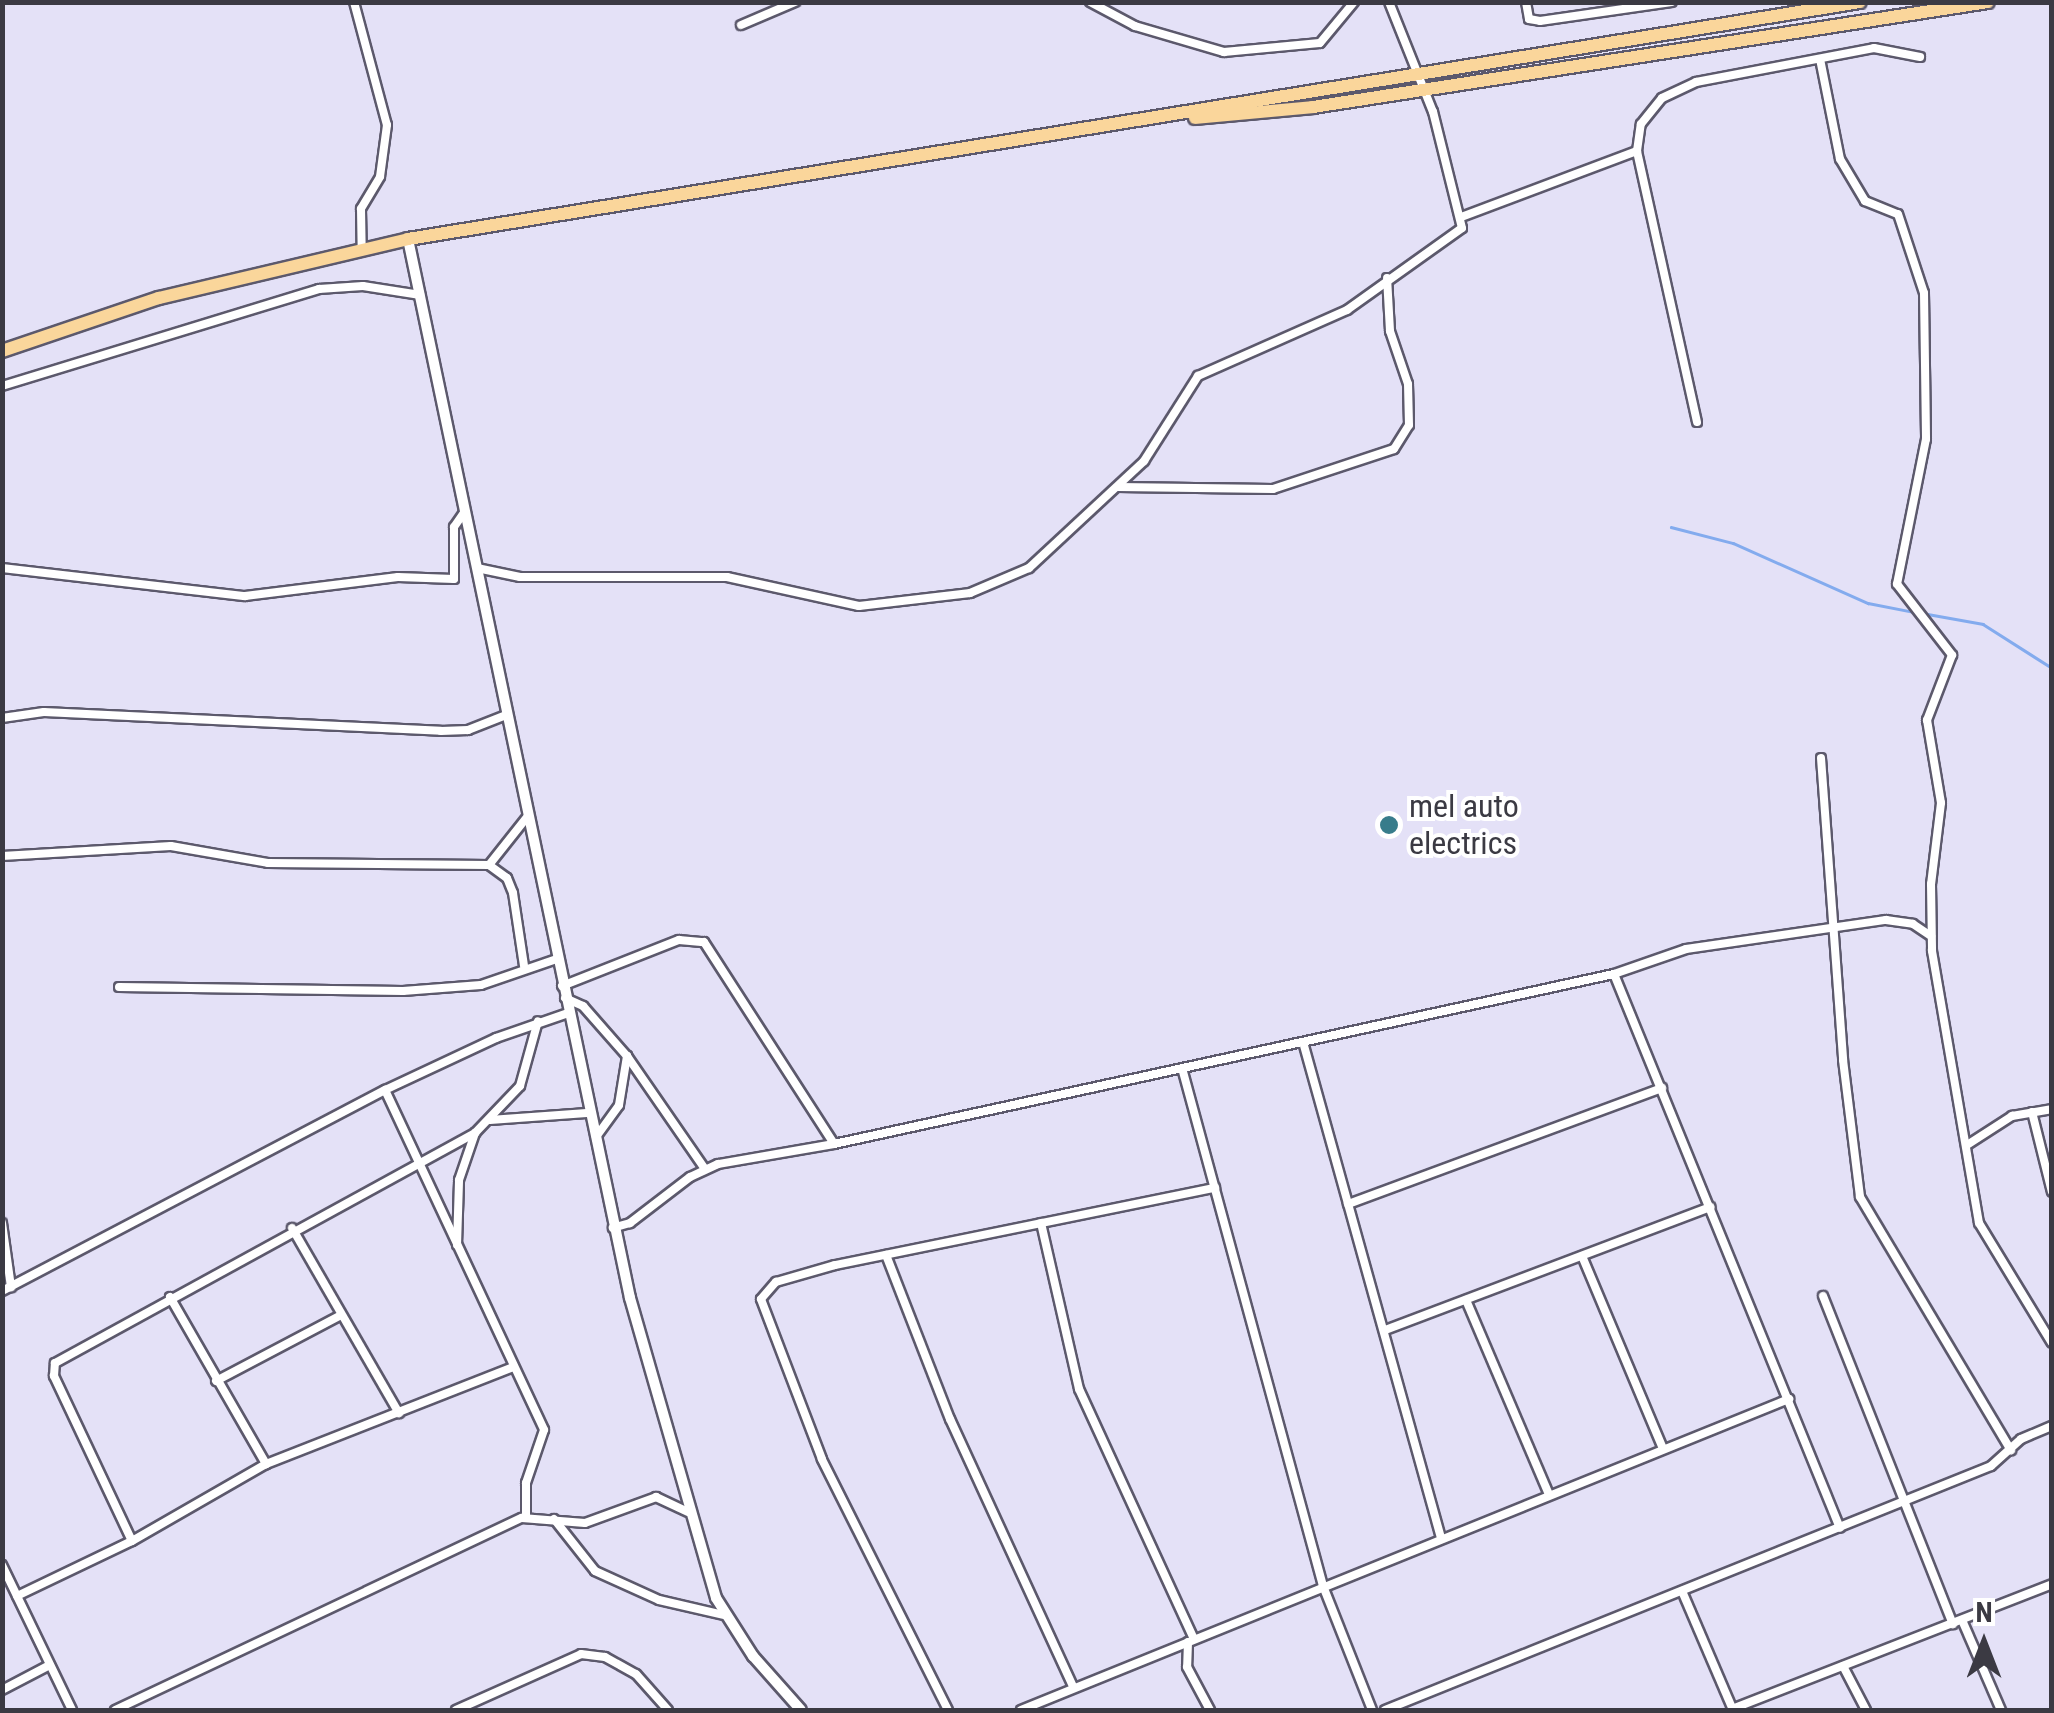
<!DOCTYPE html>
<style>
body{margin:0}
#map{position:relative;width:2054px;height:1713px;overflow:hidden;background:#e4e1f7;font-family:"Roboto Condensed",sans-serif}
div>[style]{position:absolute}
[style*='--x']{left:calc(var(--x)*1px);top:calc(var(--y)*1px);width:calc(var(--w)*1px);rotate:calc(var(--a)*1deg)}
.stream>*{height:2.5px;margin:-1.25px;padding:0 1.25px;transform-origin:1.25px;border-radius:1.25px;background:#83abee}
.roads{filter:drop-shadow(2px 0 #5c596c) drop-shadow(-2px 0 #5c596c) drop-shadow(0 2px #5c596c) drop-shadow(0 -2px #5c596c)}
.minor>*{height:8px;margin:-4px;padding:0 4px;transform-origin:4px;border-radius:4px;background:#fff}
.tertiary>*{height:10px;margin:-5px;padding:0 5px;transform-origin:5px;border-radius:5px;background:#fff}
.primary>*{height:12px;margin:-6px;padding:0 6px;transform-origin:6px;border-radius:6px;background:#fad69b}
.dots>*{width:28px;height:28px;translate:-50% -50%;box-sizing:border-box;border:5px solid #fff;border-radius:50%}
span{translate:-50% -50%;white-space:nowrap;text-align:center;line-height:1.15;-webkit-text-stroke:8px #fff;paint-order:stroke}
.poi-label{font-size:32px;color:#3b3a43}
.left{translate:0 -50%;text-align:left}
.frame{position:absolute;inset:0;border:5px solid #3b3a43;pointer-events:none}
.north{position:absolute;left:1934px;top:1593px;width:100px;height:100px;-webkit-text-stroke:8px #fff;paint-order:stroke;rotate:0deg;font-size:28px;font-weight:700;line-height:40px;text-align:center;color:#3b3a43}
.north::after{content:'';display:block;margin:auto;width:35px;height:45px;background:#3b3a43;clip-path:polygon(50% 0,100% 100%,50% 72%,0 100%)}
</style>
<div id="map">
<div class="stream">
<div style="--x:1671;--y:527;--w:64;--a:14.5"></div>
<div style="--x:1733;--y:543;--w:148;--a:24"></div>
<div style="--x:1868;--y:603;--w:47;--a:11.1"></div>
<div style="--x:1922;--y:613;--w:62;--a:10.2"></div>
<div style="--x:1983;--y:624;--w:82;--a:32.5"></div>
</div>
<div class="roads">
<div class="minor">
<div style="--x:354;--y:2;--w:127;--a:75"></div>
<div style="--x:387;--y:125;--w:52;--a:97.7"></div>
<div style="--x:380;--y:177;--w:37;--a:121"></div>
<div style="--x:361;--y:209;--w:39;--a:89"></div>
<div style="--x:1090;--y:2;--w:51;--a:28.1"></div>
<div style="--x:1135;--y:26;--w:93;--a:16.3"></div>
<div style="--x:1224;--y:52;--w:96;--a:-5.4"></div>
<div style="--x:1320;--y:43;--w:53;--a:-50.3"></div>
<div style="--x:1526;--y:2;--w:17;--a:80"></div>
<div style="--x:1529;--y:19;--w:11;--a:10"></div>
<div style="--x:1540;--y:21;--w:133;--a:-8.2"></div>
<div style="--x:741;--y:25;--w:59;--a:-23.1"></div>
<div style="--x:1820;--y:59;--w:102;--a:78.7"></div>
<div style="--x:1840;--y:159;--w:49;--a:59.2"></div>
<div style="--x:1865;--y:201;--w:35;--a:22"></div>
<div style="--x:1898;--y:214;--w:83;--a:71.8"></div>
<div style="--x:1924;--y:293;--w:146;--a:89.2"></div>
<div style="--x:1926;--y:439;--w:148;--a:101.3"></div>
<div style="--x:1897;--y:584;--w:90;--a:52.2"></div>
<div style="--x:1952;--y:655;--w:70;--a:111"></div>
<div style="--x:1927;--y:720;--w:84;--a:80.4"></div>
<div style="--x:1941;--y:803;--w:82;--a:97"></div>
<div style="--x:1931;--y:884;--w:67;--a:89.1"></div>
<div style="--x:1932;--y:951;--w:276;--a:80.2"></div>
<div style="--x:1979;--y:1223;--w:140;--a:58.7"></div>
<div style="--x:1461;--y:217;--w:188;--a:-20.6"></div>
<div style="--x:2;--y:386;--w:332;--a:-17"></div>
<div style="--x:319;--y:289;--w:44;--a:-3.9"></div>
<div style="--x:363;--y:286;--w:58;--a:9"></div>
<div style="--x:1697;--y:422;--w:278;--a:-102.5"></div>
<div style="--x:1637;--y:151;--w:27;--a:-82"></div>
<div style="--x:1641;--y:124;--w:33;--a:-51"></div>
<div style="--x:1662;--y:98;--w:38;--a:-25"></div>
<div style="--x:1696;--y:82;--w:181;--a:-10.8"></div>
<div style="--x:1874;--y:48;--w:47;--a:11.1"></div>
<div style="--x:1118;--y:487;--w:155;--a:0.7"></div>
<div style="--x:1273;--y:489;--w:127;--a:-18.3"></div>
<div style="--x:1394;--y:449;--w:28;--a:-58"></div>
<div style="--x:1409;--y:425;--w:41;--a:-91.4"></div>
<div style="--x:1408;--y:384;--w:56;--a:-108.8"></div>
<div style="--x:1390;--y:331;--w:53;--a:-93.2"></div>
<div style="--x:2;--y:568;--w:245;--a:6.6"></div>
<div style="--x:245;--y:596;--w:154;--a:-7.1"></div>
<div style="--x:398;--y:577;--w:56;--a:2"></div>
<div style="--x:454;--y:579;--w:52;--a:-90"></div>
<div style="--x:454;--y:527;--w:16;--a:-55"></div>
<div style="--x:477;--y:568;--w:44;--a:11.8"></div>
<div style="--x:520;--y:577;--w:207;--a:0"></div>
<div style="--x:727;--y:577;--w:135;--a:12.4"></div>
<div style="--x:859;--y:606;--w:112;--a:-6.7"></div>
<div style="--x:970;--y:593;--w:64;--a:-23"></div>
<div style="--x:1029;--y:568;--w:157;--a:-42.9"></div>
<div style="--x:1144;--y:461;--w:101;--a:-57.6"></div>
<div style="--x:1198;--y:376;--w:163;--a:-23.9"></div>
<div style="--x:1347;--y:310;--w:141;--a:-35.5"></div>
<div style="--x:1462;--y:228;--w:120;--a:-104"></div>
<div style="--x:1433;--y:112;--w:118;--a:-111.8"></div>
<div style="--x:2;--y:718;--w:42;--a:-8.1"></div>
<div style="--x:44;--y:712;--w:397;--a:2.7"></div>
<div style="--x:441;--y:731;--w:27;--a:-2"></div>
<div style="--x:468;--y:730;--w:41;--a:-21.5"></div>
<div style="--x:1821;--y:758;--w:303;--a:85.8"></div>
<div style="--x:1843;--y:1060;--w:138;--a:82.9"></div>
<div style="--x:1860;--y:1197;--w:295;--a:59.2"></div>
<div style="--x:2;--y:856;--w:169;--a:-3.4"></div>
<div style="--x:171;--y:846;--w:98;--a:9.9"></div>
<div style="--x:268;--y:863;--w:221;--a:0.5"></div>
<div style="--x:489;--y:865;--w:22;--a:36"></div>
<div style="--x:507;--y:878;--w:16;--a:68"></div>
<div style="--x:513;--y:893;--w:74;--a:81.4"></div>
<div style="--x:489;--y:865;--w:61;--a:-51.6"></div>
<div style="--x:1614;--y:974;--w:598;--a:67.81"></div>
<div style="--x:562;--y:986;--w:126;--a:-21.5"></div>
<div style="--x:679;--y:940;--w:25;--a:5"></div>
<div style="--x:704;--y:942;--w:240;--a:57.2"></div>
<div style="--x:834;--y:1144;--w:118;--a:170.2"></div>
<div style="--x:718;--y:1164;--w:31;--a:155"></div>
<div style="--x:690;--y:1177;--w:76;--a:142.5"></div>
<div style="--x:630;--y:1223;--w:18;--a:164"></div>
<div style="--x:119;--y:987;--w:284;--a:0.8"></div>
<div style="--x:403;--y:991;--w:78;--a:-4.4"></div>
<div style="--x:481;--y:985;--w:80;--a:-18.9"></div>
<div style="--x:565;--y:998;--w:20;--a:24"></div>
<div style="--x:583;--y:1006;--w:67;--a:48.7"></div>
<div style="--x:627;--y:1056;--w:137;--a:55.4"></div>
<div style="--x:1303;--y:1042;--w:515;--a:74.45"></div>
<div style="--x:1182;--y:1068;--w:537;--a:74.77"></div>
<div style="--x:1323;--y:1586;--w:133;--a:68.4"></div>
<div style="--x:385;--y:1090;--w:375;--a:64.9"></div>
<div style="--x:544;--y:1430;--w:56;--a:108.8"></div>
<div style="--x:526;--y:1483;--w:34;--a:90"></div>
<div style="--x:2032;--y:1112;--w:82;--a:76"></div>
<div style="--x:490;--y:1120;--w:97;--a:-4.1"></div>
<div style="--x:596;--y:1137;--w:39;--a:-54"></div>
<div style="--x:619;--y:1105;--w:50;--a:-80.7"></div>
<div style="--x:834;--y:1144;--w:798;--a:-12.3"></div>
<div style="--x:1614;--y:974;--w:76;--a:-19.1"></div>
<div style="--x:1686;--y:949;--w:202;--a:-8.3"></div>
<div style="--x:1886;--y:920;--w:27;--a:8"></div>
<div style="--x:1913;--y:924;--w:22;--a:34"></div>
<div style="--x:1967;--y:1145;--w:54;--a:-32.8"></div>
<div style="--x:2012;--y:1116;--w:41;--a:-9.9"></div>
<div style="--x:1348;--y:1204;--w:335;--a:-20.3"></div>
<div style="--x:2;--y:1223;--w:65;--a:82"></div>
<div style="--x:1041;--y:1223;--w:170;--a:77.1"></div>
<div style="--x:1079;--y:1389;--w:275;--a:65.3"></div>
<div style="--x:292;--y:1228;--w:214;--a:60"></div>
<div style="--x:457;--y:1245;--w:65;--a:-88.2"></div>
<div style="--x:459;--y:1180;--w:50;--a:-71.2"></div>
<div style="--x:886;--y:1255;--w:176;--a:68.7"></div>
<div style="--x:950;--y:1419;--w:296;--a:65.3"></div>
<div style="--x:1582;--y:1256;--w:209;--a:67.2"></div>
<div style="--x:2;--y:1291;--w:433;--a:-27.7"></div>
<div style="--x:385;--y:1090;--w:123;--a:-25.1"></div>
<div style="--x:496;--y:1038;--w:76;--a:-19.1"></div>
<div style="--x:1823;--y:1296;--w:353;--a:68.4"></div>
<div style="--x:170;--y:1297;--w:193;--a:60.1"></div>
<div style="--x:1466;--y:1300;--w:212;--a:66.9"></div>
<div style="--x:1385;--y:1330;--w:348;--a:-20.7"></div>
<div style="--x:216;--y:1381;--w:141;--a:-27.8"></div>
<div style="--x:554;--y:1519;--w:66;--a:51.7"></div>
<div style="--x:595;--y:1571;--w:70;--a:24.4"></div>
<div style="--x:659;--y:1600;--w:67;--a:13"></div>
<div style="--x:132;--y:1541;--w:183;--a:-115.3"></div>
<div style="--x:54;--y:1376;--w:13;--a:-86"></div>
<div style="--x:55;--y:1363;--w:479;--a:-28.7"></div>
<div style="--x:475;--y:1133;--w:65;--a:-46.2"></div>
<div style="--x:520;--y:1086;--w:67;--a:-74.5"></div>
<div style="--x:2;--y:1565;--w:161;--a:64.2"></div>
<div style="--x:1682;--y:1591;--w:129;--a:66.8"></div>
<div style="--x:17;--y:1596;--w:127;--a:-25.6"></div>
<div style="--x:132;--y:1541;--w:155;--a:-29.9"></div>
<div style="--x:266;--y:1464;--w:265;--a:-21.4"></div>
<div style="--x:1962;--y:1620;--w:98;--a:66.6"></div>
<div style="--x:1188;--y:1642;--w:25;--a:92"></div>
<div style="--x:1187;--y:1667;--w:49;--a:61.9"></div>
<div style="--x:1843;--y:1666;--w:50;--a:62.4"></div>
<div style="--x:2;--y:1690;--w:52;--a:-27.6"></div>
<div style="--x:1732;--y:1709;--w:344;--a:-21.3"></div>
<div style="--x:115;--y:1710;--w:450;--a:-25.3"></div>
<div style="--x:522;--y:1518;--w:63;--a:4.5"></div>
<div style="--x:585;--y:1523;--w:76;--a:-20.1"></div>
<div style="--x:656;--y:1497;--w:35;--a:25"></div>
<div style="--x:456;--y:1710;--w:137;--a:-24.1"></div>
<div style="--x:581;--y:1654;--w:24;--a:7"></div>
<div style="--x:605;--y:1657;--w:35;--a:29"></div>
<div style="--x:636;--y:1674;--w:48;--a:48.4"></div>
<div style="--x:948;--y:1710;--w:281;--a:-116.7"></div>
<div style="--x:822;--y:1459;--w:171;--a:-110.9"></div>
<div style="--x:761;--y:1299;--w:23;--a:-49"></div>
<div style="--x:776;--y:1282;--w:61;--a:-16.1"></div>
<div style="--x:835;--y:1265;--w:388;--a:-11.5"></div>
<div style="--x:1021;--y:1710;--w:829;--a:-22.05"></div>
<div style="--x:1385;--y:1710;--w:653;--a:-21.93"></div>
<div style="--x:1991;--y:1466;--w:40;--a:-42"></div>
<div style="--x:2021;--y:1439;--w:34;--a:-23"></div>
</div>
<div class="tertiary">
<div style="--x:408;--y:239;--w:1082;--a:78.16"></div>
<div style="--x:630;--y:1298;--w:312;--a:74"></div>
<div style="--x:716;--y:1598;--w:69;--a:57.5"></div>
<div style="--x:753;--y:1656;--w:72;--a:48.4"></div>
</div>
<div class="primary">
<div style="--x:1195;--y:118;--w:119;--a:-5.3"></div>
<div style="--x:1313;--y:107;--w:683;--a:-8.84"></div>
<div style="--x:2;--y:351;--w:166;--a:-18.7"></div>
<div style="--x:159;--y:298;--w:256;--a:-13.3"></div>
<div style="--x:408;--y:239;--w:1471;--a:-9.27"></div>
</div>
</div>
<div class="dots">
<div style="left:1389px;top:825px;background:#387c8b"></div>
</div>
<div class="poi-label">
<span class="left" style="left:1409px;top:825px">mel auto<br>electrics</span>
</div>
<div class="frame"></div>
<div class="north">N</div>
</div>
